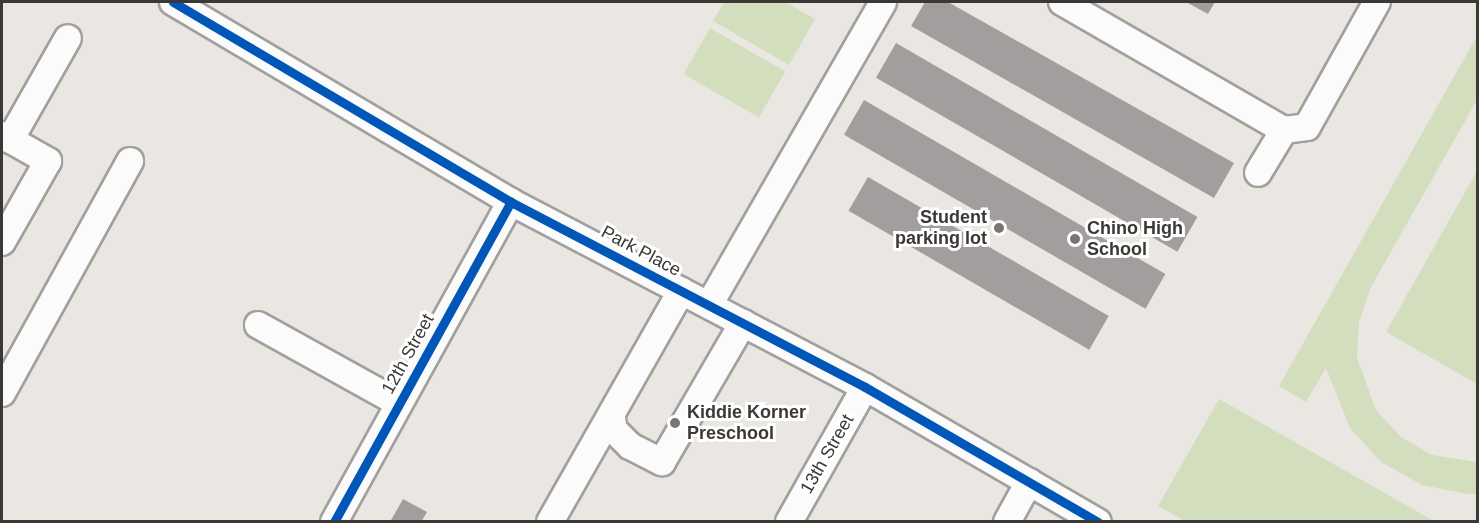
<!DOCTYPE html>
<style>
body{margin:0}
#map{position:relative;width:1479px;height:523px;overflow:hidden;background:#eae7e2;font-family:Helvetica,sans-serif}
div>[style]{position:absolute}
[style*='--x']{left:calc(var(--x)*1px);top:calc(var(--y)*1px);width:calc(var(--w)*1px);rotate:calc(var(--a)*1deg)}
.green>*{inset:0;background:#d3debf;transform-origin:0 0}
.building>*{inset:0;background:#a19e9d;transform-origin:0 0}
.roads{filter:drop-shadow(2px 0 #a2a09c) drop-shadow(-2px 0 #a2a09c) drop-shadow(0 2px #a2a09c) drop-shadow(0 -2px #a2a09c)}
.minor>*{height:26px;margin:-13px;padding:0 13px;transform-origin:13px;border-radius:13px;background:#fcfbfb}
.cycleway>*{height:9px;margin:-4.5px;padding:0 4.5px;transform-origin:4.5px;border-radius:4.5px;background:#0057b8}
.dots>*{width:16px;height:16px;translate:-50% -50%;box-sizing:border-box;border:3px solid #fff;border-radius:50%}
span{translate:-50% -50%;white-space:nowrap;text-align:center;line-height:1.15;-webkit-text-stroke:6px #fff;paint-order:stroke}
.poi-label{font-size:18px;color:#3b3835;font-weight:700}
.right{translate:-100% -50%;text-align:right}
.left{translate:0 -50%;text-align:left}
.street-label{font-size:18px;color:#3b3835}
.frame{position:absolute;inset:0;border:3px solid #3b3835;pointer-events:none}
</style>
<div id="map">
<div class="green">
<div style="clip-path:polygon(724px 2px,785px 2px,815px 19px,789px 65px,713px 21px)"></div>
<div style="left:710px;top:28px;width:87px;height:53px;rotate:30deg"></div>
<div style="clip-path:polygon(1477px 36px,1477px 100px,1371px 287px,1359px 322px,1357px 358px,1376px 410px,1401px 437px,1432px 455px,1477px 462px,1477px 494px,1468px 494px,1422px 485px,1381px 462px,1350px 428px,1326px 368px,1306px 402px,1279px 386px)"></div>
<div style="clip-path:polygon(1477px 171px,1477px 384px,1386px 332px)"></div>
<div style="clip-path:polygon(1219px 399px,1434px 521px,1185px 521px,1158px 506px)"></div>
</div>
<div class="building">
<div style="clip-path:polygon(925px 2px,948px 2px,1234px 163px,1214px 198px,911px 26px)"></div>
<div style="clip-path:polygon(1186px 2px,1215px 2px,1208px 14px)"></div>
<div style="left:896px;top:43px;width:348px;height:40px;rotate:30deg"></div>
<div style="left:864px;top:100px;width:348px;height:40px;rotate:30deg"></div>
<div style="left:868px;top:177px;width:278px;height:39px;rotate:30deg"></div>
<div style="clip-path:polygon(403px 499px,427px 512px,421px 522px,390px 522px)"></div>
</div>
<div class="roads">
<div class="minor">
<div style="--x:173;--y:2;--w:393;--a:30.6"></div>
<div style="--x:511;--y:202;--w:399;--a:27.6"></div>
<div style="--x:865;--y:387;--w:269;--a:30.1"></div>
<div style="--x:1062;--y:2;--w:256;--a:30"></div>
<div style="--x:1284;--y:130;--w:50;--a:121.2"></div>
<div style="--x:1284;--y:130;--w:23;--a:-7"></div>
<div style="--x:1307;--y:127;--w:143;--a:-60.8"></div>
<div style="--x:2;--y:135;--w:53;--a:29.5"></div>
<div style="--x:48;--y:161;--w:93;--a:119.6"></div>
<div style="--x:10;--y:140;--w:117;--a:-60.4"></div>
<div style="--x:709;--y:305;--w:349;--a:-60.1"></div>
<div style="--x:258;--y:325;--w:161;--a:29"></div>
<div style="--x:2;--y:393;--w:265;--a:-61.1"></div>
<div style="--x:612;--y:419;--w:11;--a:80"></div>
<div style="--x:614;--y:430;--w:23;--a:45"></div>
<div style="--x:630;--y:446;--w:36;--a:27"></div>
<div style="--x:662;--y:462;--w:161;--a:-59.8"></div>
<div style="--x:334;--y:522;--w:366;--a:-61.1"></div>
<div style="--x:550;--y:522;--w:266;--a:-60.4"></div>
<div style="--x:789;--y:522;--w:155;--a:-60.6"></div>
<div style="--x:1007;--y:522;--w:46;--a:-61.2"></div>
</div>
</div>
<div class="cycleway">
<div style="--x:173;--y:2;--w:393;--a:30.6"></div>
<div style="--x:511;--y:202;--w:399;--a:27.6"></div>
<div style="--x:865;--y:387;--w:269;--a:30.1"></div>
<div style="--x:334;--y:522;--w:366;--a:-61.1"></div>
</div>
<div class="dots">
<div style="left:999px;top:228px;background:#787572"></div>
<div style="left:1075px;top:239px;background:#787572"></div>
<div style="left:675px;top:423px;background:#787572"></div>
</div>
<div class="poi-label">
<span class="right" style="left:987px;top:228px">Student<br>parking lot</span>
<span class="left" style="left:1087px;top:239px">Chino High<br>School</span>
<span class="left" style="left:687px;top:423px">Kiddie Korner<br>Preschool</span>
</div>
<div class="street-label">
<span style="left:641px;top:251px;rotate:28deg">Park Place</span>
<span style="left:408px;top:354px;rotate:-61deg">12th Street</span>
<span style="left:827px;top:454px;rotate:-60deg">13th Street</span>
</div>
<div class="frame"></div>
</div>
